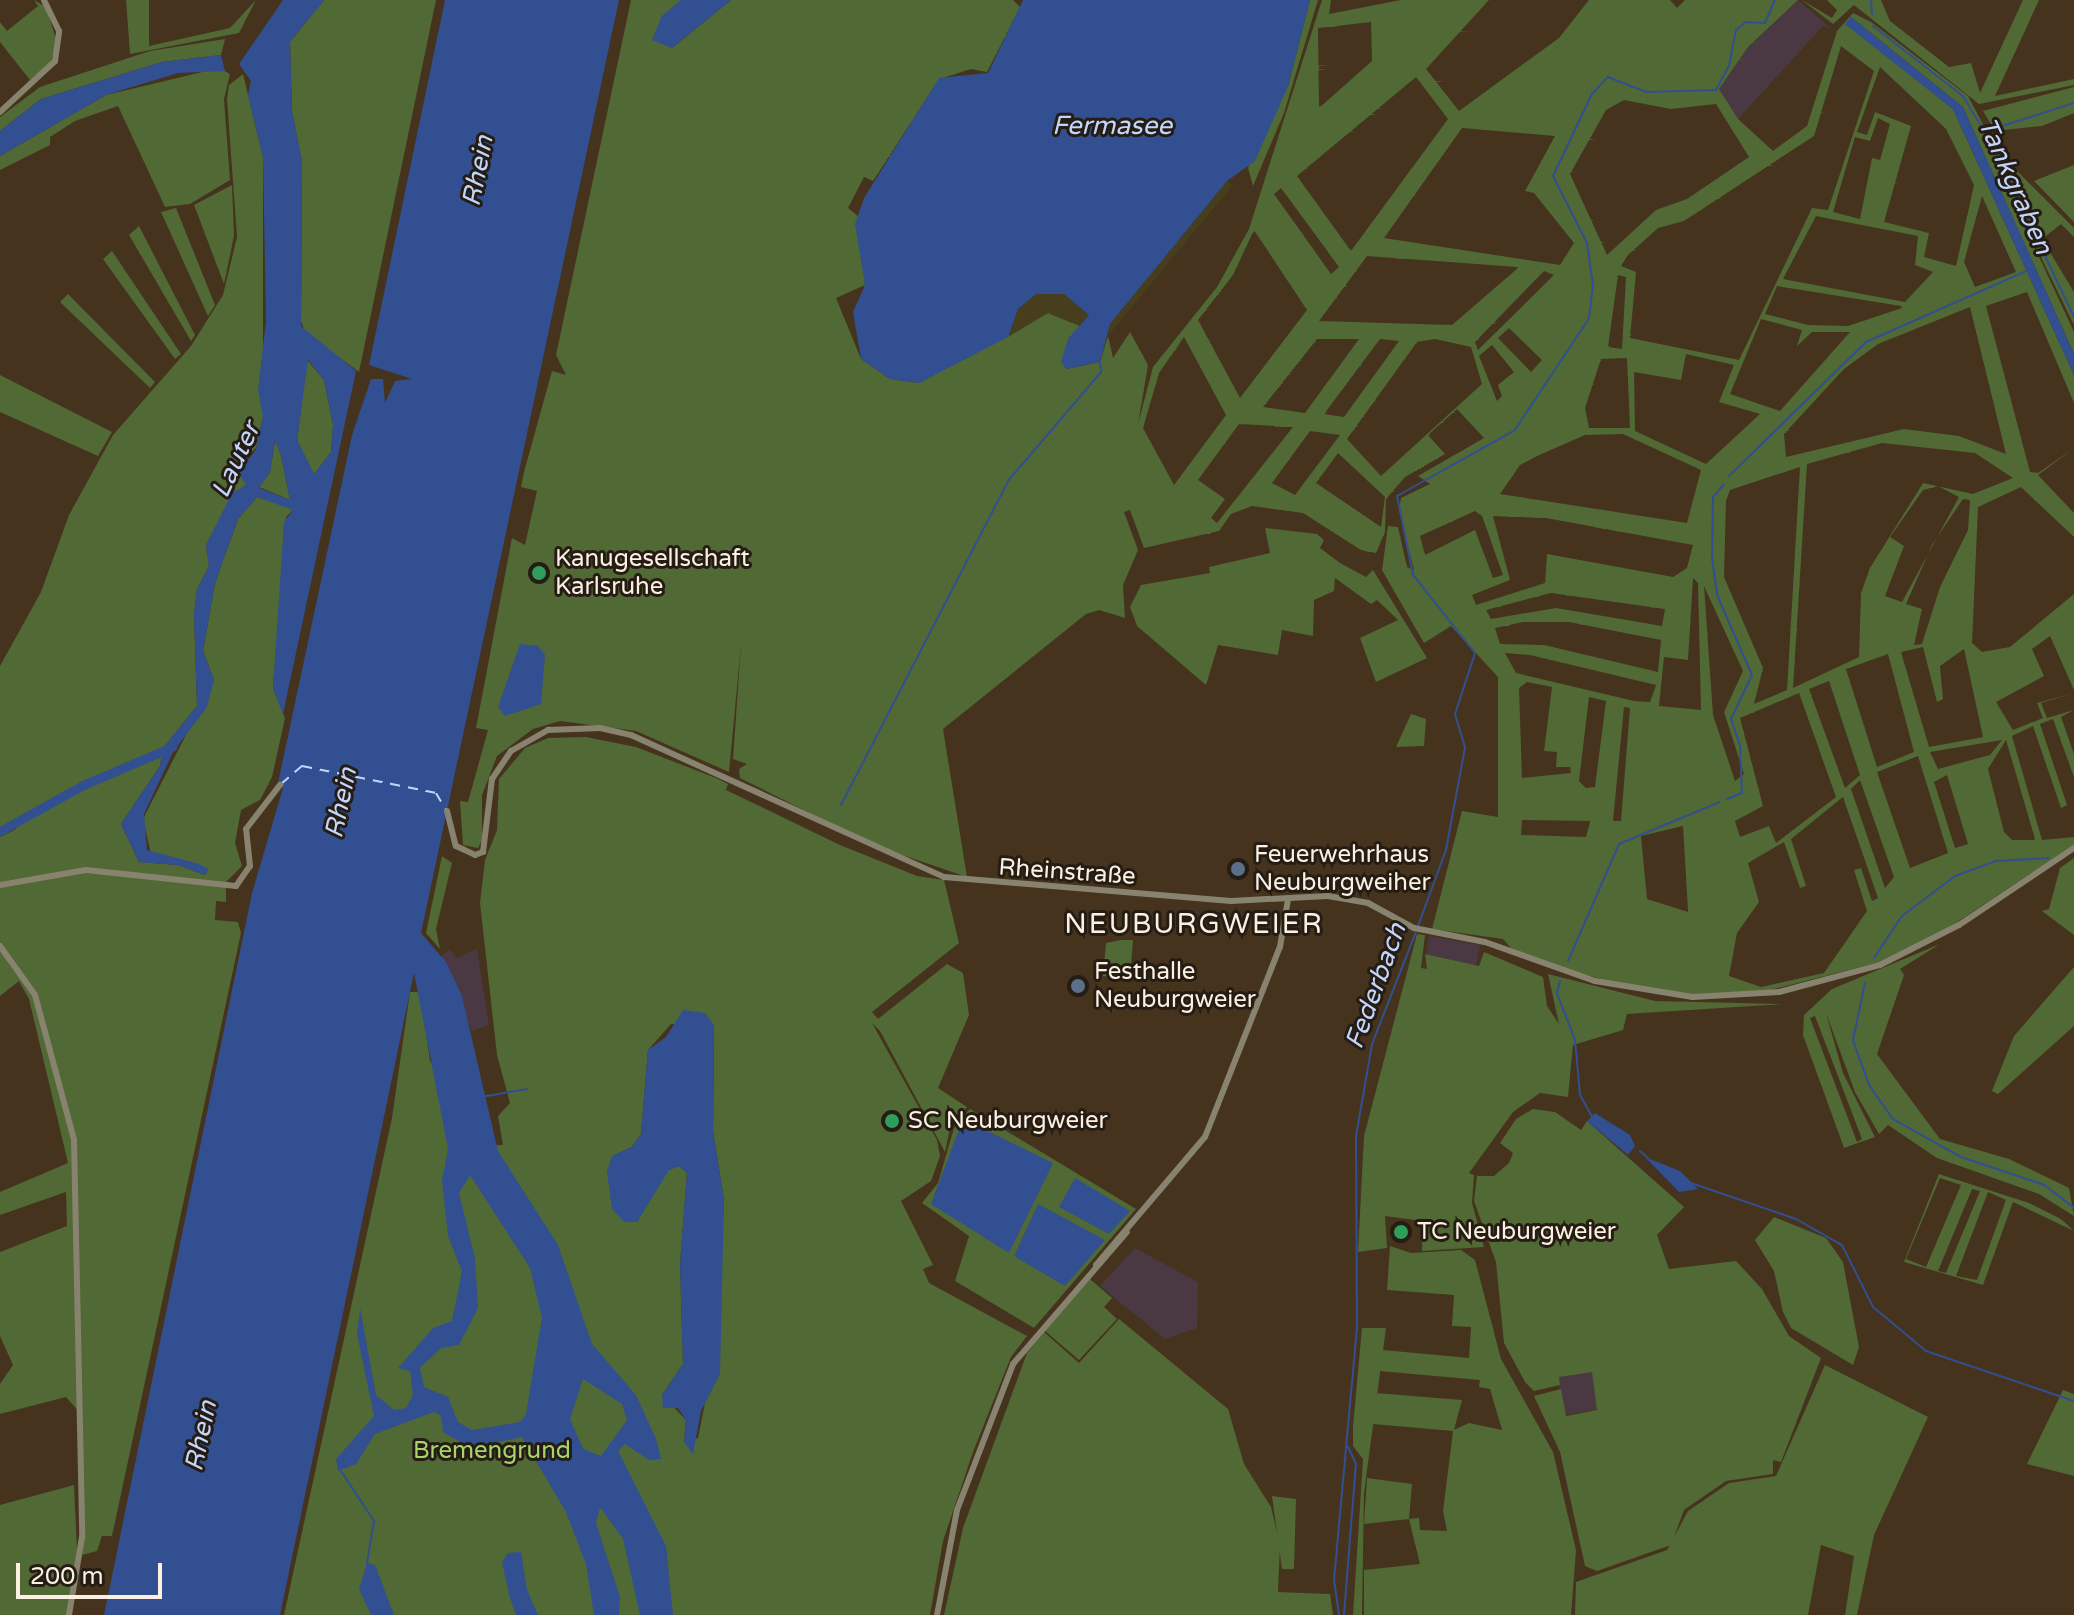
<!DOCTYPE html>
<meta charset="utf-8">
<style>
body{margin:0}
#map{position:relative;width:2074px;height:1615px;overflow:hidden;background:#45331d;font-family:"Varela Round",sans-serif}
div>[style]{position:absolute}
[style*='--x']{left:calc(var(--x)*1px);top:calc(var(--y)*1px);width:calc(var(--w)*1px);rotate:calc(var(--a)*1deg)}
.commercial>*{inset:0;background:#4a3843;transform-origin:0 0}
.green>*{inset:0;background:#516934}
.sand>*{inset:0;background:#473e1e}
.water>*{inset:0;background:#314f91}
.stream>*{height:2px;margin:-1px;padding:0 1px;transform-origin:1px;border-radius:1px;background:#314f91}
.river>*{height:9px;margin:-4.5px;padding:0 4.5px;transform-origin:4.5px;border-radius:4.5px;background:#314f91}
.ferry>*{height:2px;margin-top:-1px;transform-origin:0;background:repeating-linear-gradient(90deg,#c2d6fd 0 10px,transparent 0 18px)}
.secondary>*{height:6px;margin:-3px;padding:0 3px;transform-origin:3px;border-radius:3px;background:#88836f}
.dots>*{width:22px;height:22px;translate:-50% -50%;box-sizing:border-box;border:4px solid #251c13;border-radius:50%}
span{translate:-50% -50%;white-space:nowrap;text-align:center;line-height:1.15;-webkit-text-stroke:6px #251c13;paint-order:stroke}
.poi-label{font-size:24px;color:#fcf0e3}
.left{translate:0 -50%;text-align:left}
.street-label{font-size:24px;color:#fcf0e3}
.park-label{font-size:24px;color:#a7d56b}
.water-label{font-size:26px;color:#c2d6fd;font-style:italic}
.quarter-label{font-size:28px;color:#fcf0e3;letter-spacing:2px}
.scale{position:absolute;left:16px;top:1563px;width:146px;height:36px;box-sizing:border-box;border:4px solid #fcf0e3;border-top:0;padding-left:10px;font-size:24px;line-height:28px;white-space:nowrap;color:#fcf0e3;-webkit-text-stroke:6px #251c13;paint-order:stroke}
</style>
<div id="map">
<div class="commercial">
<div style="clip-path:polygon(1798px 0,1832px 29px,1823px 26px,1738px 119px,1719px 89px,1748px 47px)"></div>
<div style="clip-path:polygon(1429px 936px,1480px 945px,1476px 966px,1426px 954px)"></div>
<div style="clip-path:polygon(449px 949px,457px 958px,477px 949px,489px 1025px,472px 1031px,441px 957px)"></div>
<div style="clip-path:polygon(1135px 1248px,1198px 1282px,1197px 1328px,1165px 1339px,1100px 1286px)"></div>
<div style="left:1592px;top:1371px;width:39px;height:35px;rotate:81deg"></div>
</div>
<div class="green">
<div style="clip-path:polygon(34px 0,46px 7px,57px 42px,50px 64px,30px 80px,0 42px,0 22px,7px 31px,38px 6px)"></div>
<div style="clip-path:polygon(126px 0,149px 0,149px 46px,230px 28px,256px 0,239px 33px,130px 54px)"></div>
<div style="clip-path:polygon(324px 0,436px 0,359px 372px,305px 332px,301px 321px,302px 162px,292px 111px,290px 42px)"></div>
<div style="clip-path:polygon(evenodd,631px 0,681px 0,662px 16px,672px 48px,731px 0,1013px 0,1020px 7px,987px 72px,971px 69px,939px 79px,873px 181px,864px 177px,848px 208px,859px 217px,865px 285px,836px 298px,861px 359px,890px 379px,919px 383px,1048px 313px,1080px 326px,1068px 339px,1066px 369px,1100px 362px,1108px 336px,1113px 358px,1130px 332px,1148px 365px,1138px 424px,1153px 367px,1217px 287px,1249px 229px,1322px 0,1331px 0,1329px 14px,1401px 0,1489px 0,1426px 69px,1459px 111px,1559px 38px,1589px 0,1670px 0,1677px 8px,1685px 0,1798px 0,1748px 47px,1719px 89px,1738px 119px,1773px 151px,1807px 126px,1837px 31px,1853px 13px,1871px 22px,1968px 96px,1997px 151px,2074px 228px,2074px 237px,2061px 224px,2042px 239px,2074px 292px,2074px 325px,2002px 177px,2074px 332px,2074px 354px,1963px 107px,1851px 17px,1846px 24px,1953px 109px,2074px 375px,2074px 403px,2027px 292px,1986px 306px,2030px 472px,2038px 473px,2074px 448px,2038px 475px,2074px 513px,2074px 537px,2021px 487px,1978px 507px,1972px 643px,1982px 652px,2010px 647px,2074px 594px,2074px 690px,2050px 636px,2032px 649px,2044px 676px,1996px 702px,2013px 730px,2043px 718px,2037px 703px,2074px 693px,2041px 703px,2047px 718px,2074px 710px,2061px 717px,2074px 754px,2074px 777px,2053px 719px,2040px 724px,2067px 805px,2061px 808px,2033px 726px,2012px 736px,2042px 840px,2074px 837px,2074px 845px,1942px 932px,1880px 962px,1758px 993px,1691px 995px,1630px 987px,1565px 969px,1511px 948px,1503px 939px,1432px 929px,1462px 811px,1498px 817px,1498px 677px,1451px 626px,1424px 643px,1382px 570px,1388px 526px,1398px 527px,1407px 567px,1414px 570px,1399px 510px,1401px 498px,1430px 484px,1418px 476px,1484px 438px,1457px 409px,1428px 435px,1445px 454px,1405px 477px,1386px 499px,1385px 532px,1376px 553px,1361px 550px,1303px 513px,1252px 506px,1231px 514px,1219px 531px,1144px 548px,1130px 510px,1124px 512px,1138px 550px,1123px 585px,1125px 618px,1099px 610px,1086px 614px,943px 729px,967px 877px,873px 845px,740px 778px,739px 769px,747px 764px,733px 759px,741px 645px,729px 772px,636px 731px,560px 721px,533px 729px,497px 756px,482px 795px,482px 840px,478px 848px,463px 845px,460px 801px,468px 802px,488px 730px,476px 728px,512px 538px,525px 545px,537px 491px,521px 487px,524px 472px,552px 371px,566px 375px,556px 355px,631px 0,1371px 22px,1372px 61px,1319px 108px,1318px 28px,1371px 22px,631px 0,1841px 46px,1874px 71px,1828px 210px,1812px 208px,1739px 360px,1630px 338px,1636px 272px,1621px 266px,1628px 255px,1658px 228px,1684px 221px,1814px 136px,1841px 46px,631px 0,1880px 67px,1946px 129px,1974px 185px,1956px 266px,1924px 257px,1929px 233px,1884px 222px,1911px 126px,1875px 112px,1867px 135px,1857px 132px,1880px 67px,631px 0,1416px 77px,1448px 119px,1351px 251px,1297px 176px,1416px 77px,631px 0,1624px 100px,1671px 109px,1716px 104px,1749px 157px,1687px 199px,1656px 210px,1607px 255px,1570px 174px,1606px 110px,1624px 100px,631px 0,1878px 118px,1890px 124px,1880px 160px,1872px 158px,1860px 219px,1833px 212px,1855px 137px,1870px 141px,1878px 118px,631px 0,1462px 128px,1555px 136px,1525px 191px,1534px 193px,1574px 243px,1560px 265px,1384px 238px,1462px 128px,631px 0,1281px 188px,1339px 267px,1331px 274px,1274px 194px,1281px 188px,631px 0,1982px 196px,2016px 272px,1975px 287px,1964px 262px,1982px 196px,631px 0,1816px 216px,1918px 236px,1915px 265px,1933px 272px,1905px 302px,1783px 279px,1816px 216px,631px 0,1254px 230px,1307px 310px,1240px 398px,1198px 320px,1233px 275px,1254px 230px,631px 0,1367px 256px,1517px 267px,1518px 268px,1452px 325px,1319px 321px,1367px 256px,631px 0,1544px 271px,1554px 275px,1478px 350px,1475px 342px,1544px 271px,631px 0,1618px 275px,1626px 277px,1622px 349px,1608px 347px,1618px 275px,631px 0,1777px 286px,1901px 306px,1902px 308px,1848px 326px,1808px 325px,1765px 314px,1777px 286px,631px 0,1970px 307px,2006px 454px,1959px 436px,1904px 429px,1786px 457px,1784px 434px,1844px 369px,1878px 344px,1970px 307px,631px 0,1761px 319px,1802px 330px,1797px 346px,1812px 332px,1850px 332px,1780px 411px,1730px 394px,1761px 319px,631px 0,1509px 328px,1542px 360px,1531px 372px,1498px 338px,1509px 328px,631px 0,1184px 337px,1226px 415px,1174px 485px,1143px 428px,1159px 373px,1184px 337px,631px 0,1317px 339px,1359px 339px,1305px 413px,1263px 407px,1317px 339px,631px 0,1380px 339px,1399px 341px,1344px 417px,1324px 414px,1380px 339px,631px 0,1435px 339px,1471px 347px,1482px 384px,1381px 476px,1347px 439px,1417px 342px,1435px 339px,631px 0,1492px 345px,1514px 372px,1498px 385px,1502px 396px,1497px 401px,1479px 356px,1492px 345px,631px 0,1686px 354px,1734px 365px,1719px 402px,1760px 414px,1706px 464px,1635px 431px,1634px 372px,1681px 380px,1686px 354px,631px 0,1627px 358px,1630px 428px,1589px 428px,1585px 408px,1601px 359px,1627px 358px,631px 0,1239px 424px,1293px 427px,1217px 523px,1211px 518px,1225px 499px,1198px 480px,1239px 424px,631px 0,1310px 431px,1340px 435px,1295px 495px,1272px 483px,1310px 431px,631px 0,1623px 434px,1701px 470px,1687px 523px,1500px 494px,1520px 465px,1537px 456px,1585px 435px,1623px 434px,631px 0,1882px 443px,1975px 453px,2013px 478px,1973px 494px,1923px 483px,1870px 568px,1861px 593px,1859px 657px,1793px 688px,1807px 464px,1882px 443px,631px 0,1338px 453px,1385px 497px,1381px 527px,1316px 483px,1338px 453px,631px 0,1800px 467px,1787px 690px,1754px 704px,1763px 668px,1724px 577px,1726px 501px,1730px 490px,1800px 467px,631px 0,1938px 486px,1959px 497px,1902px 602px,1885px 596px,1904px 546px,1890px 537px,1923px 490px,1938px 486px,631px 0,1963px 499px,1970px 500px,1968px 530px,1940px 587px,1922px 644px,1914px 645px,1922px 609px,1906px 604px,1932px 545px,1963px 499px,631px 0,1475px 511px,1482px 516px,1503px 575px,1493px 578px,1475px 530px,1425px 555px,1420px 536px,1475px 511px,631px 0,1493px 516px,1546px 518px,1693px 545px,1687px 568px,1673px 577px,1547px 554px,1545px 583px,1476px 605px,1472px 595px,1510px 580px,1493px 516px,631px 0,1693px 578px,1698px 583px,1701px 710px,1659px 706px,1664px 657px,1688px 660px,1693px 578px,631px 0,1704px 586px,1743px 671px,1724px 712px,1744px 774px,1735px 781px,1713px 715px,1704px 586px,631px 0,1551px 593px,1665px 609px,1662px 626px,1556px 608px,1491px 619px,1486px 610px,1551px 593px,631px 0,1523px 622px,1569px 622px,1661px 640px,1658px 672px,1544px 645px,1500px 644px,1495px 628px,1523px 622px,631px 0,1923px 647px,1937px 702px,1943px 699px,1940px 666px,1964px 649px,1983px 737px,1929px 747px,1901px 652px,1923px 647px,631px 0,1505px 653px,1530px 655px,1656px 685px,1650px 702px,1634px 701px,1516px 673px,1505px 653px,631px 0,1888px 654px,1914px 752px,1877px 767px,1846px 669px,1888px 654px,631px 0,1829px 681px,1860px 775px,1845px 788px,1809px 689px,1829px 681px,631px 0,1527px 682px,1552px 687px,1544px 751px,1557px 752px,1556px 767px,1570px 767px,1571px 773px,1522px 778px,1519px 688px,1527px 682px,631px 0,1799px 693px,1836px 797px,1776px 843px,1769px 826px,1740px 837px,1735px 821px,1763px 806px,1740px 718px,1799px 693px,631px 0,1589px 697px,1606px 701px,1595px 787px,1586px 788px,1579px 781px,1589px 697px,631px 0,1624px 707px,1630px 708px,1621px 821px,1613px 821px,1624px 707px,631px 0,2002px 740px,1990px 755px,1938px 769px,1930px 752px,2002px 740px,631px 0,2006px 740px,2035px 839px,2034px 840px,2012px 840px,2004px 832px,1988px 769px,2006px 740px,631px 0,1918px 756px,1948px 853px,1910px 868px,1877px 772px,1918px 756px,631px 0,1947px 775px,1968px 844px,1955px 848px,1934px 782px,1947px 775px,631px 0,1860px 780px,1894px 877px,1885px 888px,1851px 789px,1860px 780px,631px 0,1843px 797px,1878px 898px,1872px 901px,1861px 868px,1854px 870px,1867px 911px,1824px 973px,1761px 987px,1729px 976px,1737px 933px,1759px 902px,1748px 863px,1784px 842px,1800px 888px,1806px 886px,1791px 839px,1843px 797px,631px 0,1522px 820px,1590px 821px,1590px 822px,1586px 837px,1521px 835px,1522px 820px,631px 0,1683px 826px,1688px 911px,1688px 912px,1647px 899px,1641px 836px,1683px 826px)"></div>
<div style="clip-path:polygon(1310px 0,1318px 0,1284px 113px,1253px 186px,1248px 168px,1288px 86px)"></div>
<div style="clip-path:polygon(1802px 0,1832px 18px,1837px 10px,1827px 0,1881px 0,1890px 21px,1949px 67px,1971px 63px,1980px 93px,2023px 0,2039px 0,1995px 96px,2074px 79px,2074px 85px,1979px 104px,1854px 5px,1833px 24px)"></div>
<div style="clip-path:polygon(225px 39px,221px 55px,162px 62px,41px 99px,0 131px,0 117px,40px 87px,150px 51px)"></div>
<div style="clip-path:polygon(219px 68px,230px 74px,224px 99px,230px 180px,190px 204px,165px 207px,118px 106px,75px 121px,50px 137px,50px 145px,0 170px,0 156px,106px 95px)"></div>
<div style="clip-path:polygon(243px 74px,263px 157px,263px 417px,256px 448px,247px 456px,246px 485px,233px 495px,206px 545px,209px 566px,197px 589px,194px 614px,197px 706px,163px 748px,160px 766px,121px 824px,139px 862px,178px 865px,205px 875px,208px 869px,151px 854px,143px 819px,214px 680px,203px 651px,215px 583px,238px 519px,257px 497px,288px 503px,293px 510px,286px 517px,273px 688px,285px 718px,272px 777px,260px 800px,241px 810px,235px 843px,242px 866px,226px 882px,226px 902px,216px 901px,215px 920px,238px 922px,241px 933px,112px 1536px,102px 1536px,97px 1551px,82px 1555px,79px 1412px,66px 1397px,0 1414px,0 1384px,13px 1365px,0 1336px,0 1252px,67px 1226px,66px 1192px,0 1215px,0 1192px,68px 1163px,29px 999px,19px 981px,0 996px,0 837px,16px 829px,16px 822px,0 827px,0 666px,41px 592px,69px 515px,113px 435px,191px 346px,223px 295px,237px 237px,227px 99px,229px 85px)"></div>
<div style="clip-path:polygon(2074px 87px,2074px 113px,2042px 126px,1995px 131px,1983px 111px)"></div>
<div style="clip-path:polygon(2074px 165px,2074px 222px,2034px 181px)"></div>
<div style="clip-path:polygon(232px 185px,234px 236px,224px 284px,194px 205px)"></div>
<div style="clip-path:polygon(176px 208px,215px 305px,208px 316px,161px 212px)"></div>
<div style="clip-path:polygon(139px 226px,195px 335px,191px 341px,129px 235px)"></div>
<div style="clip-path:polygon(112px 251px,181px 354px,175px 359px,103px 259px)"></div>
<div style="clip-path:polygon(68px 294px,155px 382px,150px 388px,60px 302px)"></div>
<div style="clip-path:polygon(307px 360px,324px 380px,333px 425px,331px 452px,314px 475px,297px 440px)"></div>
<div style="clip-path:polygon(0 375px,112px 432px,98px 456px,0 412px)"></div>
<div style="clip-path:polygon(275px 441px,281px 455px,290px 500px,259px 487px,270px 472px)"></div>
<div style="clip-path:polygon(1265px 528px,1317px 534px,1324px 540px,1320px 548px,1340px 563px,1366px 577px,1373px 570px,1427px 658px,1376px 682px,1360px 638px,1398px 620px,1377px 600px,1371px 604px,1335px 578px,1334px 591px,1314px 600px,1313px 636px,1282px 630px,1278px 655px,1218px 645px,1206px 685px,1137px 626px,1130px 607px,1141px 585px,1210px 573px,1209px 567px,1270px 553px)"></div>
<div style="clip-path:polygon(1411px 714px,1426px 719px,1424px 746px,1396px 747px)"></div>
<div style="clip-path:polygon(evenodd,586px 737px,636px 747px,716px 778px,728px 784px,726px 790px,840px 845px,917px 876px,944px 880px,959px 943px,872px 1012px,878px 1019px,947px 964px,963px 973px,969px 1015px,938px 1088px,967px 1107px,950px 1128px,945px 1152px,880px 1031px,872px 1023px,937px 1140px,940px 1156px,931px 1181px,901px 1201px,933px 1265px,923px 1269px,929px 1283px,1027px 1336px,1011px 1357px,973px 1452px,943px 1541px,930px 1615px,284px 1615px,392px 1118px,410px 992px,420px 992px,430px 1061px,489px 1145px,503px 1145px,498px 1116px,510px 1103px,497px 1055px,480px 903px,485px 860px,497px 830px,499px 779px,525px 748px,548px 738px,586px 737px,671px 1024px,714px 1025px,713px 1131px,724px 1200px,718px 1338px,698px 1438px,684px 1442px,686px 1420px,662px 1395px,683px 1364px,680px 1264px,687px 1173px,679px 1166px,668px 1170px,637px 1222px,613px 1156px,632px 1147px,641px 1134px,648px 1050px,671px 1024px)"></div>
<div style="clip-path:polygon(442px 856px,452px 863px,436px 929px,440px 949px,426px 933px)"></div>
<div style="clip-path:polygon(2074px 858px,2074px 935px,2042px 911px,2049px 909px,2060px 868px)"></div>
<div style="clip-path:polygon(1417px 934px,1425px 935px,1421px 968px,1427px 969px,1425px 954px,1479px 966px,1484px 952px,1543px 977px,1547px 1006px,1559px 1024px,1548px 974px,1655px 1001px,1783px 1004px,1627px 1014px,1623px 1030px,1573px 1045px,1568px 1097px,1540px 1093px,1513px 1112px,1469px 1173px,1474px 1175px,1472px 1203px,1484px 1247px,1422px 1251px,1423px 1221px,1385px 1216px,1387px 1248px,1358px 1252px,1364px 1136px)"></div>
<div style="clip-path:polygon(1121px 940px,1133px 940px,1130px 978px,1103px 976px,1106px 943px)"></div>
<div style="clip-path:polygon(evenodd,1940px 944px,1900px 969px,1904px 975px,1877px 1054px,1940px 1139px,2009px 1159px,2069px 1188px,2074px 1216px,2039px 1194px,1937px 1158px,1888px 1125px,1879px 1134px,1855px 1092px,1826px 1013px,1843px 1073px,1875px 1137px,1844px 1148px,1803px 1035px,1804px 1015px,1832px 989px,1940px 944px,1815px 1016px,1862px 1139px,1857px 1142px,1810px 1018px,1815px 1016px)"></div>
<div style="clip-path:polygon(2074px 967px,2074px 1026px,1998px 1094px,1992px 1091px,2014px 1036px)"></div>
<div style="clip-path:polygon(970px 1109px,1136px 1209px,1034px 1328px,955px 1281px,969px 1236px,922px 1203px,938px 1183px,954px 1128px)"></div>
<div style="clip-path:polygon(1533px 1109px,1555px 1112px,1581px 1130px,1587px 1121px,1684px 1207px,1657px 1235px,1669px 1269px,1736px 1261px,1762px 1289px,1789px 1336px,1821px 1358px,1781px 1462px,1773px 1460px,1773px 1474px,1726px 1481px,1684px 1510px,1671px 1545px,1597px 1571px,1585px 1566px,1560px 1452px,1534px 1396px,1561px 1389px,1566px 1416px,1597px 1410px,1592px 1372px,1559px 1377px,1560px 1385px,1534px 1391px,1525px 1382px,1504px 1343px,1496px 1262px,1474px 1201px,1477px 1176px,1494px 1176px,1509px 1163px,1513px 1153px,1500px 1143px,1516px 1119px)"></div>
<div style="clip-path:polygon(evenodd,1939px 1174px,2029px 1203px,2061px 1219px,2074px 1231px,2013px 1202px,1983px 1285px,1904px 1262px,1939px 1174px,1940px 1178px,1961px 1185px,1926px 1267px,1906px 1259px,1940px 1178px,1939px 1174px,1972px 1189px,1980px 1191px,1946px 1273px,1938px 1271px,1972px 1189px,1939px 1174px,1988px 1192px,2006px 1200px,1977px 1280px,1956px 1276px,1988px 1192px)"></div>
<div style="clip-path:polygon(1774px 1217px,1826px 1238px,1843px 1262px,1859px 1347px,1853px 1365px,1791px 1328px,1783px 1312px,1774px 1271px,1755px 1240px)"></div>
<div style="clip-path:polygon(1390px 1246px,1411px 1253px,1461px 1250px,1475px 1260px,1501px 1359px,1553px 1452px,1576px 1550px,1571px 1615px,1364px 1615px,1364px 1570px,1420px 1564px,1409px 1519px,1364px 1524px,1367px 1478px,1412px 1484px,1409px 1519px,1419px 1518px,1420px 1530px,1447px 1531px,1443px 1511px,1453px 1431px,1373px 1424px,1376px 1393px,1462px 1400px,1454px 1430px,1469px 1423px,1502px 1430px,1490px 1389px,1479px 1387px,1480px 1380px,1379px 1371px,1383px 1350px,1469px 1358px,1471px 1327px,1452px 1326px,1454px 1295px,1387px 1290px)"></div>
<div style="clip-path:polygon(1090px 1279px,1112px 1298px,1104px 1307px,1117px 1319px,1079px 1360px,1044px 1330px)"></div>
<div style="clip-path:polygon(1119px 1319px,1228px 1409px,1244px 1464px,1271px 1507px,1280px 1545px,1278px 1592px,1330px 1594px,1333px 1615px,944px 1615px,963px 1528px,1027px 1353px,1044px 1332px,1079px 1363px)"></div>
<div style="clip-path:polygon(1362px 1328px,1386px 1328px,1364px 1493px,1362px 1615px,1353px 1615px,1363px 1459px,1353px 1446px,1353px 1426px)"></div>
<div style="clip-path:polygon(1825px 1365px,1928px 1417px,1874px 1535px,1857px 1615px,1845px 1615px,1854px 1556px,1821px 1545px,1808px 1615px,1575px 1615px,1576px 1582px,1667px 1550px,1688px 1511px,1729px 1483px,1776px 1476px)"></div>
<div style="clip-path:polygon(2063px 1390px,2074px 1394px,2074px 1476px,2027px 1464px)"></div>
<div style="clip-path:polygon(74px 1485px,77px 1551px,67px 1615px,0 1615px,0 1505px)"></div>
<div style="clip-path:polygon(1272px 1496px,1296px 1499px,1294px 1569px,1282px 1569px)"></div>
</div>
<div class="sand">
<div style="clip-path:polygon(1227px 181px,1233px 185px,1108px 336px,1110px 324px)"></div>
<div style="clip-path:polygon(1036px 294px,1064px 294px,1089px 315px,1080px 326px,1048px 313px,1008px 337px,1018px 309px)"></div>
</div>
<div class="water">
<div style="clip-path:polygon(evenodd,283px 0,324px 0,290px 42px,292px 111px,302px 162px,301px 326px,356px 371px,283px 714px,273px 688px,284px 522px,293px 510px,257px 497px,238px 519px,215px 583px,203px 651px,214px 680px,207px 707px,173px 752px,144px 814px,147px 850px,199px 864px,208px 869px,205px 875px,178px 865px,139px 862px,121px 824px,160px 766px,163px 748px,197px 706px,194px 614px,197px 589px,209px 566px,206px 545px,232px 493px,246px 485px,239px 473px,256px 449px,263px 417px,258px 390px,266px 321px,263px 157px,248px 95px,251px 81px,239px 64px,283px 0,308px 360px,324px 380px,333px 425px,331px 452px,314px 474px,297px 440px,308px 360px,283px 0,275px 441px,281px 455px,290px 500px,259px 488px,270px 472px,275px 441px)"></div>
<div style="clip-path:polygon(evenodd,445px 0,619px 0,421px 933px,446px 962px,462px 996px,498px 1151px,558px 1245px,592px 1344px,636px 1395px,656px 1439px,661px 1459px,649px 1460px,625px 1444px,618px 1451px,666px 1546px,673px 1615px,640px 1615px,623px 1539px,600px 1507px,596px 1523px,620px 1597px,619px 1615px,594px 1615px,586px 1564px,566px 1512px,522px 1437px,470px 1448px,443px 1432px,441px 1416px,434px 1412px,375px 1434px,356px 1464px,338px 1471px,336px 1459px,374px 1416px,357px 1334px,360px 1308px,376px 1395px,394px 1410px,406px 1408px,413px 1395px,410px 1371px,398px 1368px,433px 1328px,452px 1321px,462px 1271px,448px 1236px,442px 1181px,448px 1149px,414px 973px,280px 1615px,104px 1615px,252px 893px,283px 788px,278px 783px,352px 435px,371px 379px,383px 379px,385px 403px,395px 381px,412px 379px,369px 365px,445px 0,470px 1175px,530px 1268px,542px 1318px,526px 1414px,520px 1422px,472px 1430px,458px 1422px,448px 1397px,424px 1387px,420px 1368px,441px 1348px,459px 1345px,478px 1308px,475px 1259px,459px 1193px,470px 1175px,445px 0,583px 1379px,622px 1404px,627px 1420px,601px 1456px,583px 1449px,570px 1419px,583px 1379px)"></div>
<div style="clip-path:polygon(681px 0,731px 0,672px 48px,652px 40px,662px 16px)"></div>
<div style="clip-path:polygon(1023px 0,1310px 0,1288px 86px,1255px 161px,1227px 181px,1110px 324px,1100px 362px,1066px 369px,1061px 362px,1068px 339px,1089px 315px,1064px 294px,1036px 294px,1018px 309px,1008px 337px,919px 383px,890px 379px,861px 359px,853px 312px,865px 285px,855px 224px,864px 198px,939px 78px,988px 73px)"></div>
<div style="clip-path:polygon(1851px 17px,1963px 107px,2074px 354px,2074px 375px,1953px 109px,1845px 24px)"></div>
<div style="clip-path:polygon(221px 55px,225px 71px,178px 73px,106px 95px,0 156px,0 131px,41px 99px,162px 62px)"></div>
<div style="clip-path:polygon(520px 644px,538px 646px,545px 655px,541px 704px,505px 716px,498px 707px)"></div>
<div style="clip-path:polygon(683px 1010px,705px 1013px,714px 1025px,713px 1131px,724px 1200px,720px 1374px,701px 1411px,693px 1454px,684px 1442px,686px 1420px,678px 1408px,663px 1408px,662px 1395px,683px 1364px,680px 1264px,687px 1173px,679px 1166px,669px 1170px,637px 1222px,624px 1222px,612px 1209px,607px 1172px,612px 1156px,632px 1147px,641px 1134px,648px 1050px,666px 1037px)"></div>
<div style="clip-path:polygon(1595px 1113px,1630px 1135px,1635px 1146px,1628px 1155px,1587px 1121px)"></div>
<div style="clip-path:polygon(963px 1119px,1053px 1163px,1009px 1253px,931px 1204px)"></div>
<div style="clip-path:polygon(1645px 1157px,1680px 1171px,1698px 1189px,1679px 1192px)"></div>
<div style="clip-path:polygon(1075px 1178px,1130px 1211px,1109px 1234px,1059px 1207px)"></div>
<div style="clip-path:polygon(1038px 1204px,1105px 1240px,1065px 1286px,1014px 1256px)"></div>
<div style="clip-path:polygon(521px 1552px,527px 1590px,538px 1615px,516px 1615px,509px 1595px,502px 1562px,508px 1553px)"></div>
<div style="clip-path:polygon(367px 1563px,375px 1565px,394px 1615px,371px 1615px,359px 1589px)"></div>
</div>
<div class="stream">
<div style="--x:1871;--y:0;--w:14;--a:86"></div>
<div style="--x:1873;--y:26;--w:114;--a:37.9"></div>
<div style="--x:1963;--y:96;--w:58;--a:59"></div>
<div style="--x:1999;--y:127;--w:79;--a:-17.7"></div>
<div style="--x:1995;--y:150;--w:185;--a:64.7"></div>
<div style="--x:1729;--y:476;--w:192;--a:-44.4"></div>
<div style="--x:1866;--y:342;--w:175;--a:-23.9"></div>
<div style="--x:1724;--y:484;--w:17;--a:130"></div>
<div style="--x:1713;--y:497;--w:61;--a:90.9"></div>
<div style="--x:1712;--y:558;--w:37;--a:82"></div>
<div style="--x:1717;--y:595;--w:87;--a:66.4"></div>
<div style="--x:1752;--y:675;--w:49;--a:115.5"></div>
<div style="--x:1731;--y:719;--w:28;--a:71"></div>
<div style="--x:1740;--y:745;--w:48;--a:87.6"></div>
<div style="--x:1742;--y:793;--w:16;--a:158"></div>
<div style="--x:841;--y:805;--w:365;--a:-62.7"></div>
<div style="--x:1008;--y:481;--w:143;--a:-49.5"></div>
<div style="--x:1101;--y:372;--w:10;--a:-96"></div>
<div style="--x:1418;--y:926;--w:81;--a:-69.8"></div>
<div style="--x:1446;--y:850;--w:105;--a:-79.5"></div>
<div style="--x:1465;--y:747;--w:34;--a:-107"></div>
<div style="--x:1455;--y:714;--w:64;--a:-71.8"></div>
<div style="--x:1475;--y:653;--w:100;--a:-128.5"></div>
<div style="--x:1413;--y:575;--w:81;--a:-101.4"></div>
<div style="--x:1397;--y:496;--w:135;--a:-29.2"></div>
<div style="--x:1515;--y:430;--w:134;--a:-56.5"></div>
<div style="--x:1589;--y:318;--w:32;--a:-83"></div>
<div style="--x:1593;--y:286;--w:43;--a:-97.9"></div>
<div style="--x:1587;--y:243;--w:75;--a:-116.9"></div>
<div style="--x:1553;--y:176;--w:91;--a:-64.6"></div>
<div style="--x:1592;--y:94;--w:23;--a:-47"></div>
<div style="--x:1608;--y:77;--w:41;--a:21.5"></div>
<div style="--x:1646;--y:92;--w:70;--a:-1.6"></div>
<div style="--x:1716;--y:90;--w:27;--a:-62"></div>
<div style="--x:1729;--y:66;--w:37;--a:-79"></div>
<div style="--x:1736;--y:30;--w:13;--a:-39"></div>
<div style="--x:1746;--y:22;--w:19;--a:3"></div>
<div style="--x:1765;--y:23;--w:25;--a:-67"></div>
<div style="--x:1874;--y:958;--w:50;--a:-56.3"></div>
<div style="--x:1902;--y:916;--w:66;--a:-37"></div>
<div style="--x:1955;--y:876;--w:44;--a:-20.1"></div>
<div style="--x:1996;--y:861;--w:53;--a:-3.2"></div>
<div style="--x:1568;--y:961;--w:128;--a:-66.4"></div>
<div style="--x:1619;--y:844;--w:109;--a:-22.6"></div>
<div style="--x:1560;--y:981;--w:12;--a:104"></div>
<div style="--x:1557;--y:993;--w:50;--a:69"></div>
<div style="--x:1575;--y:1040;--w:55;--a:84.8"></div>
<div style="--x:1580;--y:1095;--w:26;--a:61"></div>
<div style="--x:1865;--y:983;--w:58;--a:101.9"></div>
<div style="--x:1853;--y:1040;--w:48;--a:70.4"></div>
<div style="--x:1869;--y:1085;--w:42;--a:54.8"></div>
<div style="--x:1893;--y:1119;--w:78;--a:29.2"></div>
<div style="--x:1961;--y:1157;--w:88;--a:18.6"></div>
<div style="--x:2044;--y:1185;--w:38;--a:37"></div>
<div style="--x:481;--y:1097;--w:47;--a:-9.9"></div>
<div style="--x:1640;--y:1151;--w:11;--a:41"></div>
<div style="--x:1691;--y:1183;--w:111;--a:18.9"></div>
<div style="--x:1796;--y:1219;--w:53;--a:29.5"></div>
<div style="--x:1842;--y:1245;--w:69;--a:63.4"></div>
<div style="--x:1873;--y:1307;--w:69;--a:39.7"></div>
<div style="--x:1926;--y:1351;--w:156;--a:18.7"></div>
<div style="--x:341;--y:1471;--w:60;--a:56.6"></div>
<div style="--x:374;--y:1521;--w:43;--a:99.5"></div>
<div style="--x:1339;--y:1615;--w:35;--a:-98"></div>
<div style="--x:1334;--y:1580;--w:254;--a:-84.8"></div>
<div style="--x:1357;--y:1327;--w:191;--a:-90.3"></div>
<div style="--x:1356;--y:1136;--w:93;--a:-80.1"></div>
<div style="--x:1372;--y:1044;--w:120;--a:-68.6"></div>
<div style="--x:1344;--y:1615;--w:151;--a:-85.5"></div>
<div style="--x:1356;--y:1464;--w:19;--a:-115"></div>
</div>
<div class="river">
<div style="--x:0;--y:831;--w:95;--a:-29"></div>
<div style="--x:83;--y:785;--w:97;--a:-23.1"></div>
</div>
<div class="ferry">
<div style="--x:281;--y:784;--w:28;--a:-41"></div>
<div style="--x:302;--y:766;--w:137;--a:11.4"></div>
<div style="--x:436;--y:793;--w:20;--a:60"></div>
</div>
<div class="secondary">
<div style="--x:0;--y:112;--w:75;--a:-42.8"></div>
<div style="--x:55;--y:61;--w:30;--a:-82"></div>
<div style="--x:59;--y:31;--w:34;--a:-116"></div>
<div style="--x:447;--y:811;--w:36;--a:76"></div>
<div style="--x:456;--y:846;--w:21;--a:25"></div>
<div style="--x:475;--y:855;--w:9;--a:-21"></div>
<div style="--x:483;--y:852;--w:74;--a:-83"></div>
<div style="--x:492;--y:779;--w:34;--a:-56"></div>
<div style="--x:511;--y:751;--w:43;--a:-29.6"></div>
<div style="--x:548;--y:730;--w:52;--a:-2.2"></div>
<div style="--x:600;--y:728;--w:32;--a:13"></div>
<div style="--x:631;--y:735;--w:344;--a:24.4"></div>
<div style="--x:944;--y:877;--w:288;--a:4.8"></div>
<div style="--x:1231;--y:901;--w:97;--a:-3"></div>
<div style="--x:1328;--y:896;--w:41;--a:9.9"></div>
<div style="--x:1368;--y:903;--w:52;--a:28.5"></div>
<div style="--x:1414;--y:928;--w:72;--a:11.2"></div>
<div style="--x:1485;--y:942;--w:117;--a:19.5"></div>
<div style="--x:1595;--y:981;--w:99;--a:9.3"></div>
<div style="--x:1693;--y:997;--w:86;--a:-3.3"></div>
<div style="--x:1779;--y:992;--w:105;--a:-15"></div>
<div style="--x:1880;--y:965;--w:89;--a:-26.9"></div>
<div style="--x:1959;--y:925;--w:138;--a:-33.8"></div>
<div style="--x:0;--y:885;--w:87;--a:-9.9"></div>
<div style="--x:86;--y:870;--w:151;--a:6.1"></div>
<div style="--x:236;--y:886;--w:24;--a:-55"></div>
<div style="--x:250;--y:866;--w:37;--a:-96"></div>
<div style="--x:246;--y:829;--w:56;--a:-52.3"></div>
<div style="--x:0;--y:946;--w:60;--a:54.5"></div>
<div style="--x:35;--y:995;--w:150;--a:74.9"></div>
<div style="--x:74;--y:1140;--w:397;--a:88.8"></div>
<div style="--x:82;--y:1537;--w:79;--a:99.5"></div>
<div style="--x:1096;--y:1265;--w:168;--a:-49.6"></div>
<div style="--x:1205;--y:1137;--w:204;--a:-68.5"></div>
<div style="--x:1280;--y:947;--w:49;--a:-80.5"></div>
<div style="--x:937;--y:1615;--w:107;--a:-79.2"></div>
<div style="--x:957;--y:1510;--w:156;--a:-69"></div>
<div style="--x:1013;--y:1364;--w:174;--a:-49.2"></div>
</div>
<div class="dots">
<div style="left:539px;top:573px;background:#2e9e5b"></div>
<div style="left:1238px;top:869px;background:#5c6f8a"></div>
<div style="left:1078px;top:986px;background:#5c6f8a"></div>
<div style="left:892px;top:1121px;background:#2e9e5b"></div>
<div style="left:1401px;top:1232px;background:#2e9e5b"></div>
</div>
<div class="poi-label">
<span class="left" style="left:555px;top:573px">Kanugesellschaft<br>Karlsruhe</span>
<span class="left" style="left:1254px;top:869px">Feuerwehrhaus<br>Neuburgweiher</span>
<span class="left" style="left:1094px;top:986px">Festhalle<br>Neuburgweier</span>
<span class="left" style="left:908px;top:1121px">SC Neuburgweier</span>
<span class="left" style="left:1417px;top:1232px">TC Neuburgweier</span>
</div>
<div class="street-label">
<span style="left:1067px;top:872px;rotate:4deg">Rheinstraße</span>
</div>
<div class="park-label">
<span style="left:492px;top:1451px">Bremengrund</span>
</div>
<div class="water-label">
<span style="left:1112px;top:126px">Fermasee</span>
<span style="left:478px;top:171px;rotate:-79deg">Rhein</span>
<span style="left:2015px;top:186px;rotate:66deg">Tankgraben</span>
<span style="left:236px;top:460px;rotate:-65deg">Lauter</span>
<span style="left:341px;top:803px;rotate:-78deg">Rhein</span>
<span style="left:1376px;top:986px;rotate:-70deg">Federbach</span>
<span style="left:201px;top:1436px;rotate:-78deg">Rhein</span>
</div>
<div class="quarter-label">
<span style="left:1194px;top:924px">NEUBURGWEIER</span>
</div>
<div class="scale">200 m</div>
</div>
